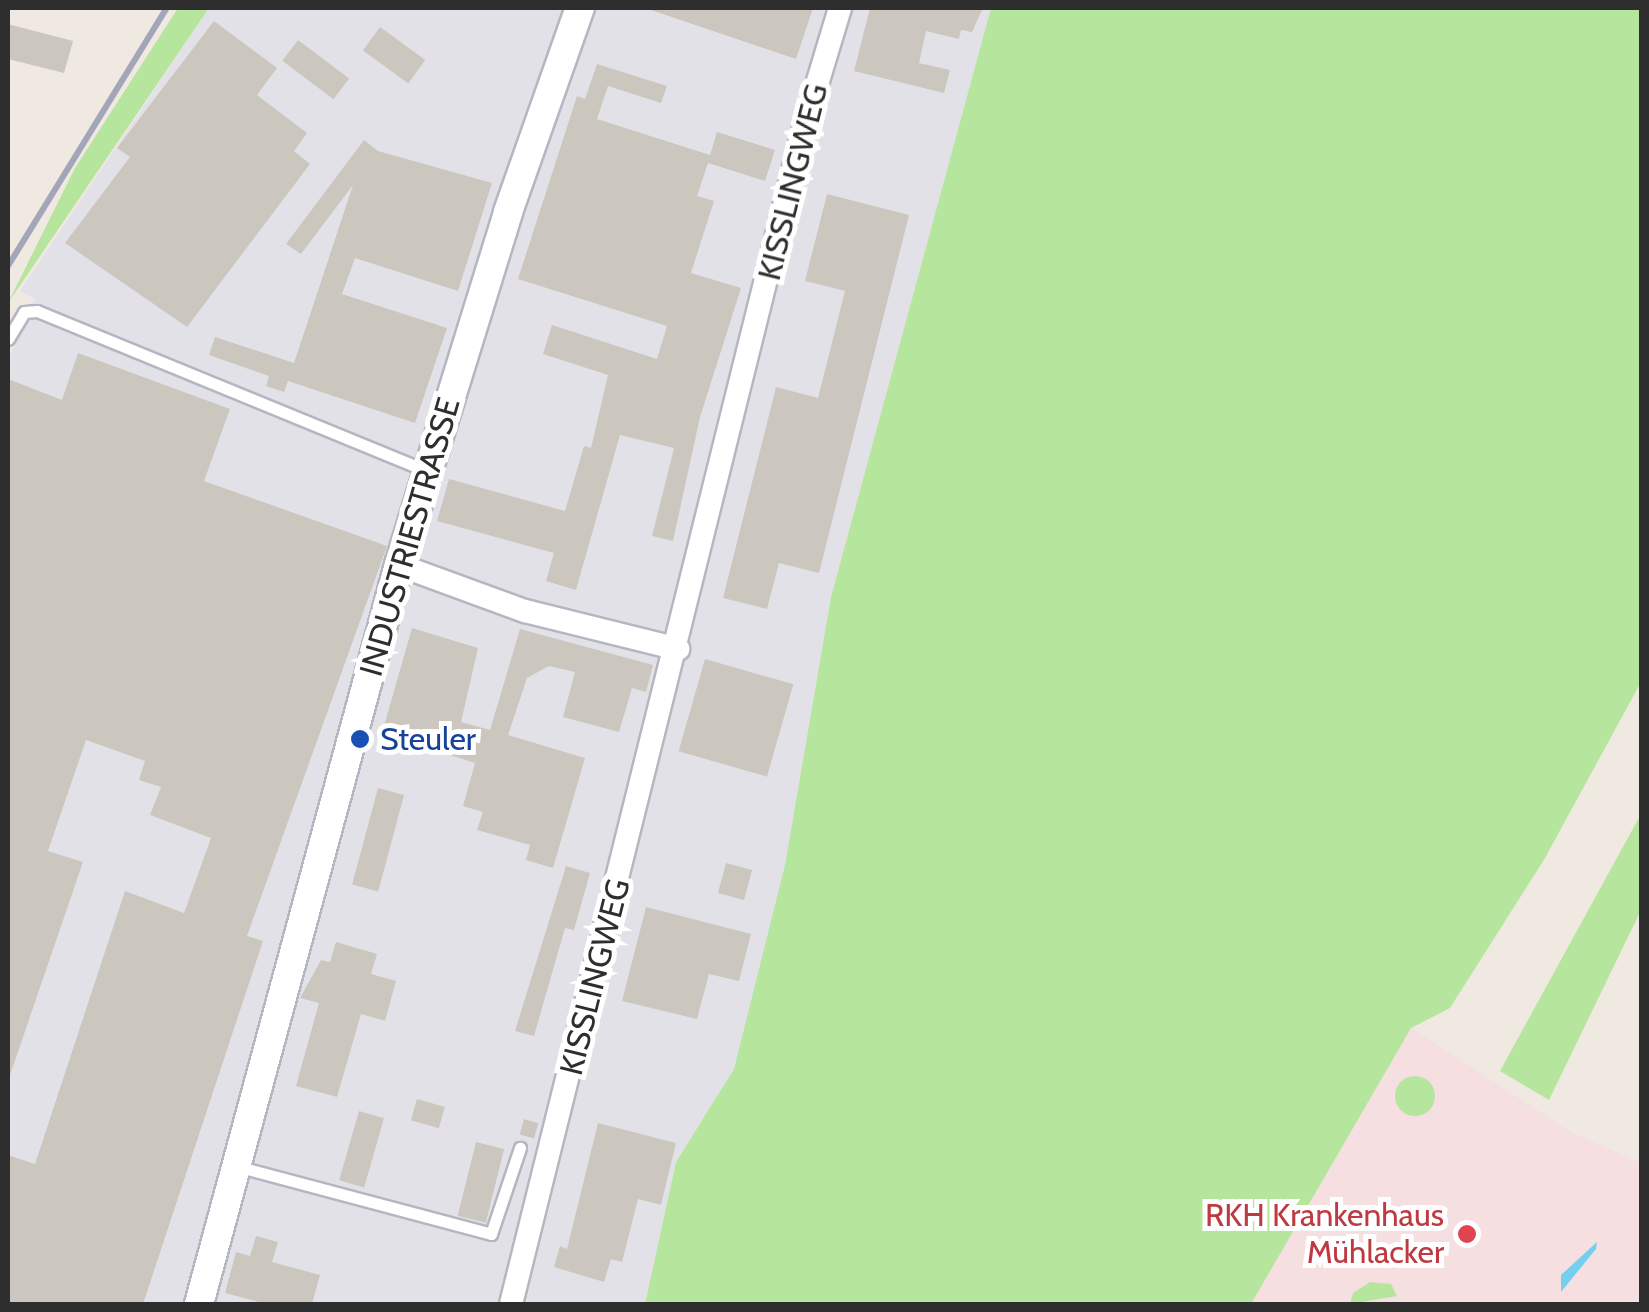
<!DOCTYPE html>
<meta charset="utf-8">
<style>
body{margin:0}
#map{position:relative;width:1649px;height:1312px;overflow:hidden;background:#efe9e1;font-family:Cabin,sans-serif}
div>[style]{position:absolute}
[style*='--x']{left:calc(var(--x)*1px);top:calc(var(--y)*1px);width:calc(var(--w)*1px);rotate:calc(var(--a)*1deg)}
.industrial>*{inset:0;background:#e3e1e8}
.medical>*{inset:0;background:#f5dfe0}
.green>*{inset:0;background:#b6e59e}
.round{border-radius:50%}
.water>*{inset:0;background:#75cff0}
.building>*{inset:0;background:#cbc7bf;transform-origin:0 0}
.roads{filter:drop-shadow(2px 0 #b4b7c1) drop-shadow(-2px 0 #b4b7c1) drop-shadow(0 2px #b4b7c1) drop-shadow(0 -2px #b4b7c1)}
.service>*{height:11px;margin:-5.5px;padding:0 5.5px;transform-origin:5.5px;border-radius:5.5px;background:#fff}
.minor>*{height:22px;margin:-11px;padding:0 11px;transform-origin:11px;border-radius:11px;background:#fff}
.tertiary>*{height:28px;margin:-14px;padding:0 14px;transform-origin:14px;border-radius:14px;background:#fff}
.rail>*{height:6px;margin:-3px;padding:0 3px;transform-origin:3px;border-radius:3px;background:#a3a6b8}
.dots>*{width:28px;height:28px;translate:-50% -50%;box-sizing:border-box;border:5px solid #fff;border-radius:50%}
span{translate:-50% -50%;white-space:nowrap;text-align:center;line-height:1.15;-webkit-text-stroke:10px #fff;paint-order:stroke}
.street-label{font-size:32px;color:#2e2e2e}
.transit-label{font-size:32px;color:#164399}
.left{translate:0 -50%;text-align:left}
.health-label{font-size:32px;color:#be3a42}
.right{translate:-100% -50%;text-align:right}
.frame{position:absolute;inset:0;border:10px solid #2e2e2e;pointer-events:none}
</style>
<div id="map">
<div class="industrial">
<div style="clip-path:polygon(209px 8px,991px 8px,831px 597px,785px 865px,734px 1069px,676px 1162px,645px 1304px,8px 1304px,8px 360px,35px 299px,20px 291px)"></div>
</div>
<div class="medical">
<div style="clip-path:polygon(1411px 1027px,1569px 1131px,1641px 1163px,1641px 1304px,1251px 1304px)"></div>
</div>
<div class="green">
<div style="clip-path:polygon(178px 8px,209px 8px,8px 303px,75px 168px)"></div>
<div style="clip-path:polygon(991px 8px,1641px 8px,1641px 682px,1545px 858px,1450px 1008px,1411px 1028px,1251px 1304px,645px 1304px,676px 1162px,734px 1069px,785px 865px,831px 597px)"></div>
<div style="clip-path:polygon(1641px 814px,1641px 910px,1549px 1100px,1500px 1071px)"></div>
<div class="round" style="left:1395px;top:1076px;width:40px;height:40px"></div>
<div style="clip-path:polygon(1370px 1282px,1391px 1284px,1397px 1296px,1350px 1304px,1353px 1293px)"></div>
</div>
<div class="water">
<div style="clip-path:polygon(1597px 1242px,1596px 1249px,1561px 1292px,1561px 1275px)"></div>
</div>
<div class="building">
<div style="clip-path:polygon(645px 8px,813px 8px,796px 59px)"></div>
<div style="clip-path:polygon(870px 8px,983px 8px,972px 32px,961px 30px,959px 39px,926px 31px,919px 63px,950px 70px,944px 93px,854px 71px)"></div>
<div style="clip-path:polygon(214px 21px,277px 68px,257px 95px,307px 133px,294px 151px,310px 164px,187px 327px,65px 243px,130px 157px,117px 148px)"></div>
<div style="clip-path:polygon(8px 24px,73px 41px,64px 73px,8px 59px)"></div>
<div style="left:380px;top:27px;width:56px;height:29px;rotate:36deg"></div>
<div style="left:298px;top:40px;width:64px;height:26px;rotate:37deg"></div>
<div style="clip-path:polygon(597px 64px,667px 86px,661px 103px,608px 86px,597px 119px,710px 155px,717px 132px,775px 150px,765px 181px,708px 163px,697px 196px,714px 201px,691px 273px,741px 288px,700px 417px,673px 541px,652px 536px,674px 448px,620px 435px,576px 590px,546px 581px,554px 553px,437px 521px,449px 479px,565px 511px,584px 446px,591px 448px,608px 375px,543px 354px,552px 325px,657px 359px,667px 326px,518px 279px,577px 96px,585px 99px)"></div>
<div style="clip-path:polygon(364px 140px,378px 151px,492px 183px,458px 291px,355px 258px,342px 294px,447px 328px,415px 423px,288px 381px,284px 392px,266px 386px,269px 376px,209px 355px,215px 337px,294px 363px,353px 185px,301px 254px,286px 244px)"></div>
<div style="clip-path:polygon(827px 194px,909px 215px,819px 573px,779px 563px,767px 609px,723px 598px,776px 387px,818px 398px,845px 291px,805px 281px)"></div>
<div style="clip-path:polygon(78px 353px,230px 409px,204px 481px,387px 546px,247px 936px,263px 941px,143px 1304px,8px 1304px,8px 1155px,35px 1164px,125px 891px,184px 913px,211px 838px,150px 815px,161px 787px,139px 780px,145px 761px,86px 740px,48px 851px,83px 862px,8px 1081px,8px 379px,62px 400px)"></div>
<div style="clip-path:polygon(412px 628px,478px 648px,461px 722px,490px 730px,520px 629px,653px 665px,646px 692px,632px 688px,619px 732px,563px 717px,575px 672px,549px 666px,527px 678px,508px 735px,585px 758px,553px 868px,526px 860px,530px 845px,477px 830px,483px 812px,463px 806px,475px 763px,382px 733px)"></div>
<div style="left:705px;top:659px;width:92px;height:96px;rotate:16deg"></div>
<div style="left:378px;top:788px;width:27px;height:100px;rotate:15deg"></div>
<div style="left:726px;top:863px;width:27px;height:31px;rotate:15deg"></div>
<div style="clip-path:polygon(566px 866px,590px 873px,574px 930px,565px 928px,534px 1036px,515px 1031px)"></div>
<div style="clip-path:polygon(646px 907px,751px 934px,739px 981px,709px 974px,697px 1019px,622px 1001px)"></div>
<div style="clip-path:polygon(336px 942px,377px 954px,371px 974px,396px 981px,385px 1021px,361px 1014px,337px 1097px,296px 1086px,319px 1003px,300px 998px,321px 960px,330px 962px)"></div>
<div style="left:417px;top:1099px;width:29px;height:22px;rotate:16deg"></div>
<div style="left:359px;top:1111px;width:26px;height:72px;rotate:16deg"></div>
<div style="left:524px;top:1119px;width:15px;height:16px;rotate:16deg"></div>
<div style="clip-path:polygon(598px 1123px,676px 1143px,661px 1205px,638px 1199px,622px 1262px,611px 1259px,604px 1282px,554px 1267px,560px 1246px,567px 1249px)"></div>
<div style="left:476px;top:1142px;width:29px;height:76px;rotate:14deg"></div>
<div style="clip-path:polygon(256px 1236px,278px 1242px,272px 1262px,320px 1275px,312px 1304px,266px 1304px,225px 1293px,236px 1252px,250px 1256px)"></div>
</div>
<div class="roads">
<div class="service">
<div style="--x:8;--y:339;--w:31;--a:-59"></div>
<div style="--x:24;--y:312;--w:13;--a:-4"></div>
<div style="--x:37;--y:311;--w:422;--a:22.3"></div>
<div style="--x:236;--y:1166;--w:264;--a:14.9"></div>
<div style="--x:491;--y:1234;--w:91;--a:-71.4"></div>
</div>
<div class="minor">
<div style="--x:399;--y:565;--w:134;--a:20.1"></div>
<div style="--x:525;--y:611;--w:158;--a:13.9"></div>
<div style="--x:511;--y:1304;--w:1206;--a:-76.03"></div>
<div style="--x:802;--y:134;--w:132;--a:-73.2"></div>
</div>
<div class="tertiary">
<div style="--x:199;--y:1304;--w:766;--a:-74.86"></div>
<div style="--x:399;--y:565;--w:369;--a:-72.8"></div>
<div style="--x:508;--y:212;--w:216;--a:-70.6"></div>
</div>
</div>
<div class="rail">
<div style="--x:8;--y:266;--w:303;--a:-58.4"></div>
</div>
<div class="dots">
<div style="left:360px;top:739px;background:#1a4fb4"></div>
<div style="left:1467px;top:1234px;background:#e0444e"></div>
</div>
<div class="street-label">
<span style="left:793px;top:182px;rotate:-76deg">KISSLINGWEG</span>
<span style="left:410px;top:537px;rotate:-74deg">INDUSTRIESTRASSE</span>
<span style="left:595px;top:977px;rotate:-76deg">KISSLINGWEG</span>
</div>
<div class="transit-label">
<span class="left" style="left:380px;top:739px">Steuler</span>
</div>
<div class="health-label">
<span class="right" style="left:1444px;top:1234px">RKH Krankenhaus<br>Mühlacker</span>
</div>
<div class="frame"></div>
</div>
